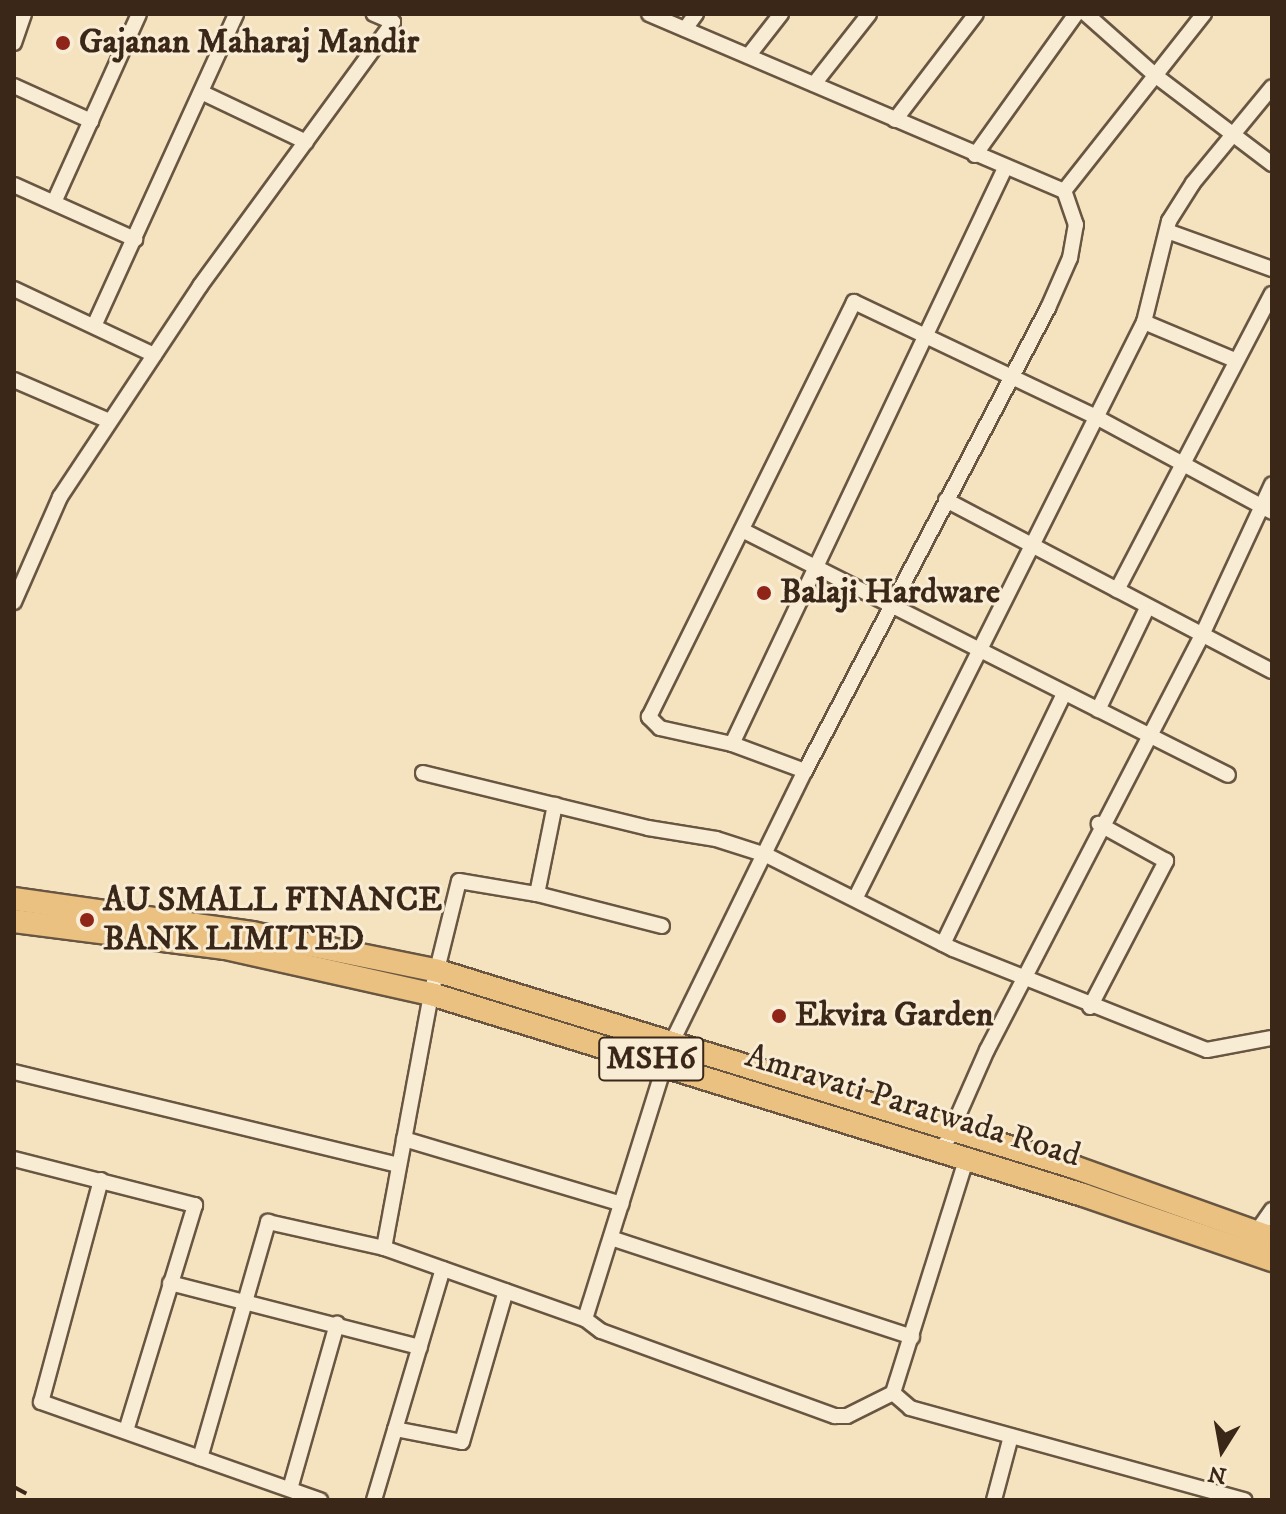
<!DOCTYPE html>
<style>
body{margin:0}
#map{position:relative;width:1286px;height:1514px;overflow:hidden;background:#f5e2bf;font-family:"IM FELL DW Pica",serif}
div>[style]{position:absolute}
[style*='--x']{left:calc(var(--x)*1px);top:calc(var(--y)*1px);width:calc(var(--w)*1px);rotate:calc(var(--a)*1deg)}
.roads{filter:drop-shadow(2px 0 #695642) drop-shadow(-2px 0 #695642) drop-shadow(0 2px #695642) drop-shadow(0 -2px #695642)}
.minor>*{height:14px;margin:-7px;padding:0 7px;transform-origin:7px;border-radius:7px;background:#f8ecd5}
.primary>*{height:22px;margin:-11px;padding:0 11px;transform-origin:11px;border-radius:11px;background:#eac180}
.rail>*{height:4px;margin-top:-2px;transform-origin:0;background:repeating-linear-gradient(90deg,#3a2718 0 14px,transparent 0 28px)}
.dots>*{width:22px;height:22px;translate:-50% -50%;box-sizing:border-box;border:4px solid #f8ecd5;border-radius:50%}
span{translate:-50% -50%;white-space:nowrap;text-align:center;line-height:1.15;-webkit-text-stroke:6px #f8ecd5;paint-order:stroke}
.shield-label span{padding:2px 6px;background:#f8ecd5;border:2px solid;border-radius:6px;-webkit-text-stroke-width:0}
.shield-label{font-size:32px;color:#3a2718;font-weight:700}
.poi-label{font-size:34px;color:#3a2718;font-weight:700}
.left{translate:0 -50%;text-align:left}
.street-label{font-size:34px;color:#3a2718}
.frame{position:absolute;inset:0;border:16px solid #3a2718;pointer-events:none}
.north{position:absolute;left:1182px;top:1410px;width:80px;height:80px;-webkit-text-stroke:6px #f8ecd5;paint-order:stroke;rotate:191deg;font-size:22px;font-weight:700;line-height:32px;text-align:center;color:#3a2718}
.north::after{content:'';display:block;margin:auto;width:28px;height:36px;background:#3a2718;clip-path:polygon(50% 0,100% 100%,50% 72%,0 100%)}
</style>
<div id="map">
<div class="roads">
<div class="minor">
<div style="--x:1086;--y:14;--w:94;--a:41.5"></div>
<div style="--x:1156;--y:76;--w:146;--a:37.2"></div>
<div style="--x:685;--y:29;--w:19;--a:-54"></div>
<div style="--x:14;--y:43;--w:31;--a:-71"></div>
<div style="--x:749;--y:55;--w:52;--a:-52"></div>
<div style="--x:814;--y:84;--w:89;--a:-51.8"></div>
<div style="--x:14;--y:86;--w:85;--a:24.4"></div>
<div style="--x:203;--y:93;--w:114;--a:25.4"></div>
<div style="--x:895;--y:120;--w:133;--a:-52.6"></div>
<div style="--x:975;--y:155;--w:173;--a:-54.4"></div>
<div style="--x:14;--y:185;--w:133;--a:24.1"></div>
<div style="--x:1064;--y:191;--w:226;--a:-51.7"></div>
<div style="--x:55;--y:200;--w:204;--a:-65.7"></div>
<div style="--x:1167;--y:231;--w:112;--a:19.9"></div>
<div style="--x:14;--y:289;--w:155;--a:25.2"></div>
<div style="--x:1144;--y:322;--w:99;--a:22.7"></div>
<div style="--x:94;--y:326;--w:343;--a:-65.5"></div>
<div style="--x:14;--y:380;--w:103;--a:23.3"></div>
<div style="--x:946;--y:500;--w:368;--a:27.7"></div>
<div style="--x:742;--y:530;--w:544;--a:26.75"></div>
<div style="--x:1117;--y:590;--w:334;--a:-62.4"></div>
<div style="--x:14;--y:602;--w:115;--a:-66.3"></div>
<div style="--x:60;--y:497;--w:253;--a:-56.4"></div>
<div style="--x:200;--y:286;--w:327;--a:-53.8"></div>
<div style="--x:393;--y:22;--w:21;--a:-157"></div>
<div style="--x:1098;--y:710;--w:113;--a:-64.3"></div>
<div style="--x:732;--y:744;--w:637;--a:-64.64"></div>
<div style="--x:805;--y:771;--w:78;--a:-159.7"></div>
<div style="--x:732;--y:744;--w:74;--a:-167.5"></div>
<div style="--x:660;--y:728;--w:16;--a:-135"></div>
<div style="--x:649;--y:717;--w:463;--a:-63.7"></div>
<div style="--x:854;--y:302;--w:266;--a:25.4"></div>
<div style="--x:1094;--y:416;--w:202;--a:28.3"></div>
<div style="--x:423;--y:773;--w:232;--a:13.7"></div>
<div style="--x:648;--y:828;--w:69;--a:9.2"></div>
<div style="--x:716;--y:839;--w:52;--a:17.7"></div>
<div style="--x:766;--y:855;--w:209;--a:26.7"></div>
<div style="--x:953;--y:949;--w:273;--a:21.7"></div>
<div style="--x:1207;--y:1050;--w:66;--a:-10.5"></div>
<div style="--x:537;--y:894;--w:91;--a:-78.6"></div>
<div style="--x:856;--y:897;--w:643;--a:-63.4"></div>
<div style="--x:1144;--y:322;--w:104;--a:-76.1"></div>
<div style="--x:1169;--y:221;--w:45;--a:-57.7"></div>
<div style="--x:1193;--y:183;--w:124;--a:-50.5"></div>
<div style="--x:943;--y:944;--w:278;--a:-64.2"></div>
<div style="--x:1090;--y:1007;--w:165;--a:-62.5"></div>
<div style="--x:1166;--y:861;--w:77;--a:-151.1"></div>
<div style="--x:14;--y:1072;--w:396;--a:13.6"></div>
<div style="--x:404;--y:1139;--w:227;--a:16.6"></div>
<div style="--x:942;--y:1152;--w:111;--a:-66.2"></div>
<div style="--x:987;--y:1050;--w:467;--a:-62.6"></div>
<div style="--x:1202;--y:635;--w:166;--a:-65.1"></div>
<div style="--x:14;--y:1159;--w:187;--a:14.3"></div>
<div style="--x:195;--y:1205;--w:236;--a:107"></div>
<div style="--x:101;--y:1180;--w:230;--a:105.1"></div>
<div style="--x:41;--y:1402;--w:296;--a:19.4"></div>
<div style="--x:1253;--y:1237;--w:33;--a:-55"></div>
<div style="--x:611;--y:1238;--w:317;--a:18.2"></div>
<div style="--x:384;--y:1248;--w:258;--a:-79.5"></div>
<div style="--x:431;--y:994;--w:116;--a:-76.1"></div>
<div style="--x:459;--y:881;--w:79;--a:9.5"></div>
<div style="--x:537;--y:894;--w:129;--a:14.4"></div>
<div style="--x:170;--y:1283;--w:258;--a:14.4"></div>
<div style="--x:585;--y:1319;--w:288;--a:-72.6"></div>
<div style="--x:671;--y:1044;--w:304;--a:-63.9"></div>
<div style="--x:805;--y:771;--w:523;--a:-62.31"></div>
<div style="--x:1048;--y:308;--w:55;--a:-66.3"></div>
<div style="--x:1070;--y:258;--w:34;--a:-80"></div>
<div style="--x:1076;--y:225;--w:36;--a:-109"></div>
<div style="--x:1064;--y:191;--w:451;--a:-156.9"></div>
<div style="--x:893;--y:1393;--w:23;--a:41"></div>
<div style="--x:910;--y:1408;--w:347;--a:15.4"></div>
<div style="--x:395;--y:1429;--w:68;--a:11"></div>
<div style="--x:462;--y:1442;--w:157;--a:-73.8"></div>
<div style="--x:200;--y:1458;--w:246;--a:-73.9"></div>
<div style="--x:268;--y:1222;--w:119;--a:12.6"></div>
<div style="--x:384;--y:1248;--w:213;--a:19.5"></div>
<div style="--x:585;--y:1319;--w:20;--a:37"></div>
<div style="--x:601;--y:1331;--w:249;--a:20"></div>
<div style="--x:835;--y:1416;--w:12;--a:0"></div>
<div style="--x:847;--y:1416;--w:51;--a:-26.6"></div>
<div style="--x:893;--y:1393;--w:244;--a:-72.6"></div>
<div style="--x:290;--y:1489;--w:172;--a:-74.1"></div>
<div style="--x:374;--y:1500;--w:241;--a:-73.4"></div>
<div style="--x:994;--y:1500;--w:66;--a:-75.1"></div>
</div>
<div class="primary">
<div style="--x:14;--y:899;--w:240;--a:8.1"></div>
<div style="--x:252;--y:933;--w:190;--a:11.5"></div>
<div style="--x:438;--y:971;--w:666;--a:17.13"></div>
<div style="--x:1074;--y:1167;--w:210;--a:19.7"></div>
<div style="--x:14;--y:921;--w:213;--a:7.3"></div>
<div style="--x:225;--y:948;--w:211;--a:12.6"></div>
<div style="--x:431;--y:994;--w:682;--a:17.13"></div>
<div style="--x:1083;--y:1195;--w:200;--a:19"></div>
</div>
</div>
<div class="rail">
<div style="--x:14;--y:1487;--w:27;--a:28"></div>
</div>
<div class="dots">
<div style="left:63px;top:43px;background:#8f2418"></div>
<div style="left:764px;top:593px;background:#8f2418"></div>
<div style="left:87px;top:920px;background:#8f2418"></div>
<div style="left:779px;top:1016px;background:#8f2418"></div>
</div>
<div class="shield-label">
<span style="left:651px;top:1059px">MSH6</span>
</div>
<div class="poi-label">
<span class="left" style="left:79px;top:43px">Gajanan Maharaj Mandir</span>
<span class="left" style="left:780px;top:593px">Balaji Hardware</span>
<span class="left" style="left:103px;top:920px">AU SMALL FINANCE<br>BANK LIMITED</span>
<span class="left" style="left:795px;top:1016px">Ekvira Garden</span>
</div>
<div class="street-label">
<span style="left:913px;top:1106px;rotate:17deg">Amravati Paratwada Road</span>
</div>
<div class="frame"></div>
<div class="north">N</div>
</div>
